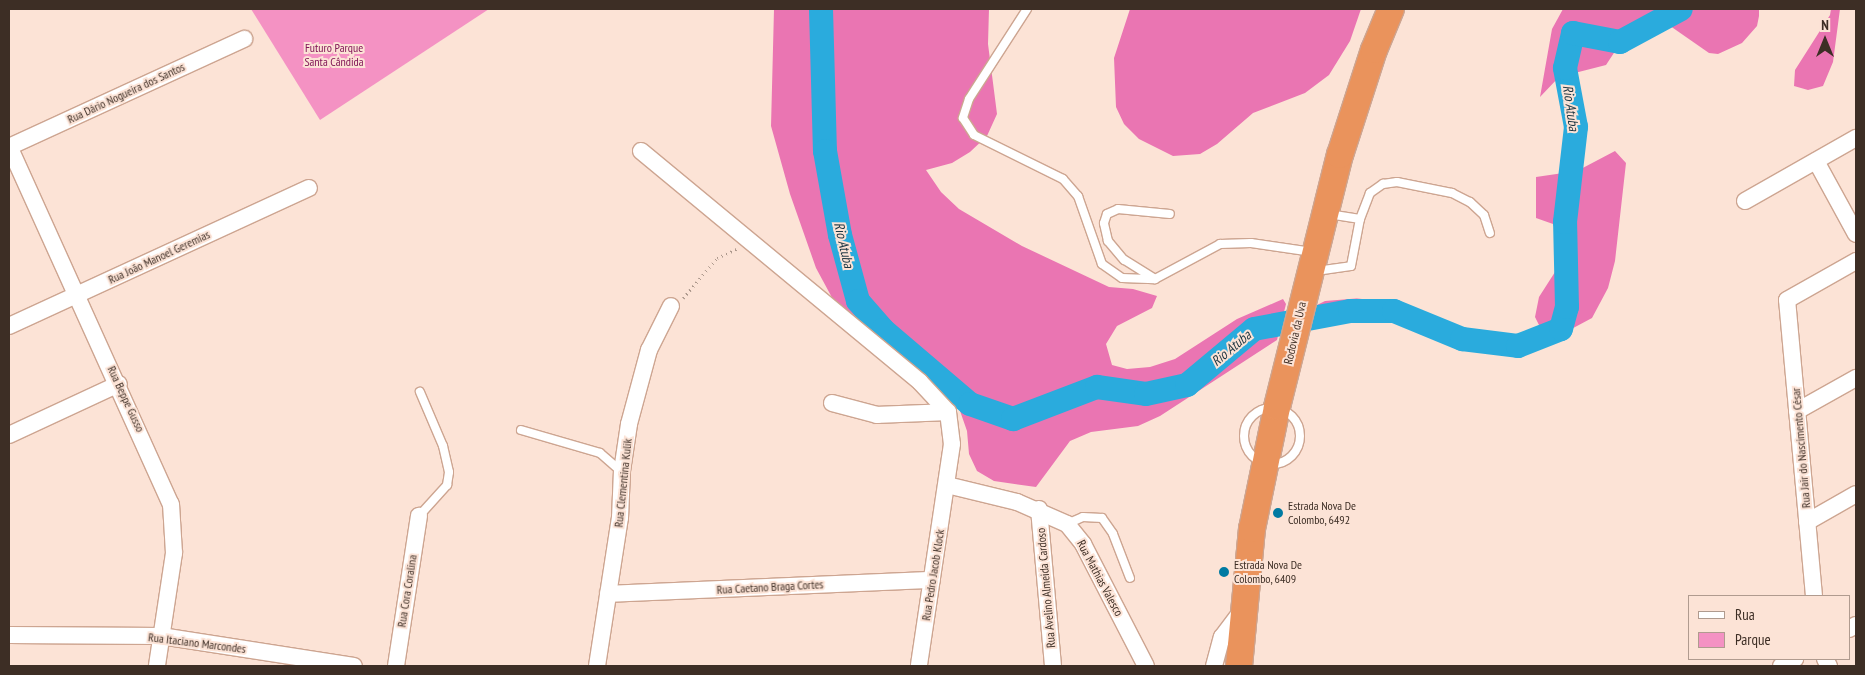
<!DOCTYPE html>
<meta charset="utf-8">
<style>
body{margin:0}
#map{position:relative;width:1865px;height:675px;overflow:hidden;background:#fce3d6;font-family:"PT Sans Narrow",sans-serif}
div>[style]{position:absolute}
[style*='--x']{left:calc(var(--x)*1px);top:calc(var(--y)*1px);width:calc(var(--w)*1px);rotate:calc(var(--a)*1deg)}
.green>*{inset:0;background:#f492c3}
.forest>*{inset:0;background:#ea75b2}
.river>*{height:24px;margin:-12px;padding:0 12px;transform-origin:12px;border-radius:12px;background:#2aabdd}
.path>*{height:2.5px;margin-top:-1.25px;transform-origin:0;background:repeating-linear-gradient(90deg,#ad998d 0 1px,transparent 0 5px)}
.roads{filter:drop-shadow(1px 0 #cda591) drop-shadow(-1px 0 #cda591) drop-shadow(0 1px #cda591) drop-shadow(0 -1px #cda591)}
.service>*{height:8px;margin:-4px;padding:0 4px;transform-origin:4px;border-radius:4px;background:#fff}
.service>.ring{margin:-4px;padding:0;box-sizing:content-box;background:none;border:8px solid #fff;border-radius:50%}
.minor>*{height:16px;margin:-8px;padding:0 8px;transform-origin:8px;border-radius:8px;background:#fff}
.trunk>*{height:26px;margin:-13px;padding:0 13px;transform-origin:13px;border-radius:13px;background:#ea935c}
.dots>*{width:14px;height:14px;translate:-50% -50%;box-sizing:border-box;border:2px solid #fce3d6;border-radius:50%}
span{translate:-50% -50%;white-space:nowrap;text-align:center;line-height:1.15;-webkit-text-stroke:4px #fce3d6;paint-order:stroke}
.park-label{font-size:12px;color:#811757}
.street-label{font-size:12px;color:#3d2e25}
.poi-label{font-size:12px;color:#3d2e25}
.left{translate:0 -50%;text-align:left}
.water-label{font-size:14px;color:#1e3743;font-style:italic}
.frame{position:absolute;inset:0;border:10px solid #3d2e25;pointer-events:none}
.legend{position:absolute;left:1688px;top:595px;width:162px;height:65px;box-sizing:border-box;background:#fce3d6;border:1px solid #b09b8f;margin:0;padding:6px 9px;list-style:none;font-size:15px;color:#3d2e25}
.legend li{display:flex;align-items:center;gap:10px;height:25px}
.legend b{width:25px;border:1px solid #b09b8f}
.north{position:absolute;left:1800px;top:15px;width:50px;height:50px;-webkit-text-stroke:4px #fce3d6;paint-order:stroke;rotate:0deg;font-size:14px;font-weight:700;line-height:20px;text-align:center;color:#3d2e25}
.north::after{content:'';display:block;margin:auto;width:18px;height:22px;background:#3d2e25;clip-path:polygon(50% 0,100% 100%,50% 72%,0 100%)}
</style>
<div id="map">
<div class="green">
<div style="clip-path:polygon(251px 9px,489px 9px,320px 120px)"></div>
</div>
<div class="forest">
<div style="clip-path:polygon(774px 9px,989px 9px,988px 44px,997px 114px,987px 136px,970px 152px,952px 163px,926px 170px,941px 192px,959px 209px,1022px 246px,1109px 287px,1133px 289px,1157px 296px,1152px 308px,1117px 326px,1106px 344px,1112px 365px,1127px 369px,1150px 367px,1175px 359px,1237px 319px,1283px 299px,1286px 304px,1277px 340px,1160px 416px,1138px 426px,1091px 432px,1070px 441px,1036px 487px,994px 481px,977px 471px,969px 454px,967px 431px,959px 408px,836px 305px,816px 268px,790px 194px,771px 126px)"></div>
<div style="clip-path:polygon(1130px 9px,1361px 9px,1350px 41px,1329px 75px,1305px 93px,1253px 113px,1217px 144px,1200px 154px,1173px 156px,1139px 139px,1124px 124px,1116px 107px,1114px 58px)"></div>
<div style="clip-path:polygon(1563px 9px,1759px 9px,1759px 16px,1757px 26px,1742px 43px,1718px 54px,1709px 53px,1663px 21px,1633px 24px,1606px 65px,1559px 77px,1540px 97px,1552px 29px)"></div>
<div style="clip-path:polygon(1831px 9px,1840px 9px,1833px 62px,1823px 86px,1808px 90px,1794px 86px,1795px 70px,1830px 15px)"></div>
<div style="clip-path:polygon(1615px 151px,1626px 163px,1615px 261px,1608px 288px,1592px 318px,1562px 334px,1542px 331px,1535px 317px,1539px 297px,1555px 272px,1563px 247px,1560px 235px,1553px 224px,1536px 218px,1536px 177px,1577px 171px)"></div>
<div style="clip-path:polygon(1362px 298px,1336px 303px,1323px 312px,1309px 309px,1325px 301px)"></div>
</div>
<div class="river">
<div style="--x:821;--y:9;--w:142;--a:88.4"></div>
<div style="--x:825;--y:151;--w:85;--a:79.9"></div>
<div style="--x:840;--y:235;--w:68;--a:74.7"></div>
<div style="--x:858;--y:301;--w:38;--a:49"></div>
<div style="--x:883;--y:330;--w:114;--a:40.4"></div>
<div style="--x:970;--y:404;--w:46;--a:19.2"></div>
<div style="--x:1013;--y:419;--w:90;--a:-20.9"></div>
<div style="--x:1097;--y:387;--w:49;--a:8.1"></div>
<div style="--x:1146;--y:394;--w:42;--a:-12.4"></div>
<div style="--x:1187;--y:385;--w:87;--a:-39.9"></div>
<div style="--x:1254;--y:329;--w:98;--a:-10.6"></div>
<div style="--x:1350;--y:311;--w:44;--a:0"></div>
<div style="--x:1394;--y:311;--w:74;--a:22.4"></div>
<div style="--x:1462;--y:339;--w:56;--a:7.1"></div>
<div style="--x:1518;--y:346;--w:46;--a:-21.6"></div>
<div style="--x:1561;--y:329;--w:23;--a:-75"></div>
<div style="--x:1567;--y:307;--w:85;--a:-91.3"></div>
<div style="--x:1565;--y:222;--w:96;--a:-83.4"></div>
<div style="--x:1576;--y:127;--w:60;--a:-100.6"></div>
<div style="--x:1565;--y:68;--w:36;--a:-77"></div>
<div style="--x:1573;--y:33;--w:48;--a:10.8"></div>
<div style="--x:1620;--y:42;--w:69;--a:-28.4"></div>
</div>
<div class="path">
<div style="--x:683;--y:298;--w:52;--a:-49.6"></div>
<div style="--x:717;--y:258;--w:23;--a:-25"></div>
</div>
<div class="roads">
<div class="service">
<div style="--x:1027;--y:9;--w:107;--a:122.8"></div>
<div style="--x:969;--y:99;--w:20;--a:108"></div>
<div style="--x:963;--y:118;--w:20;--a:57"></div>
<div style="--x:974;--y:135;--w:99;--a:26.3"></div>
<div style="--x:1063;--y:179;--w:23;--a:49"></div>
<div style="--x:1078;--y:196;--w:72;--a:70.6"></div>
<div style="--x:1102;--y:264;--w:24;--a:35"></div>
<div style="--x:1122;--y:278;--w:33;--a:2"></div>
<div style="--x:1155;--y:279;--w:74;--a:-28.3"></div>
<div style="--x:1220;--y:244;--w:31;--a:-2"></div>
<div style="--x:1251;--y:243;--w:62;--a:8.4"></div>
<div style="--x:1360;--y:219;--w:28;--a:-69"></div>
<div style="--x:1370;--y:193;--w:16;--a:-35"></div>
<div style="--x:1383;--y:184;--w:14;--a:-8"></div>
<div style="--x:1397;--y:182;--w:56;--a:11.3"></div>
<div style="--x:1452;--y:193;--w:20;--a:27"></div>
<div style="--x:1470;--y:202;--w:19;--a:43"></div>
<div style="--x:1484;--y:215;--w:19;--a:72"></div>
<div style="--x:1316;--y:271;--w:35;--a:-8"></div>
<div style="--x:1351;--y:266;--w:48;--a:-79.2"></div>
<div style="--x:1360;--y:219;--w:32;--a:-171"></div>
<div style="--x:1155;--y:279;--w:36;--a:-148"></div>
<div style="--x:1124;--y:260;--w:25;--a:-130"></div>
<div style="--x:1108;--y:241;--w:18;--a:-103"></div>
<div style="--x:1104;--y:223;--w:9;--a:-72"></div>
<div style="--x:1107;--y:214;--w:12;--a:-24"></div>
<div style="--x:1118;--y:209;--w:52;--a:5.5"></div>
<div class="ring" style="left:1244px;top:408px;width:48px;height:48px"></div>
<div style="--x:521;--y:430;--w:82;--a:16.2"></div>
<div style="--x:600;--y:453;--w:28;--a:41"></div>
<div style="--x:419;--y:516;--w:42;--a:-47.9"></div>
<div style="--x:447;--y:485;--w:13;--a:-81"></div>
<div style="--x:449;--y:472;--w:27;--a:-103"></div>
<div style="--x:443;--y:446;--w:59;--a:-113.1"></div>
<div style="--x:1067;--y:524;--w:17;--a:-24"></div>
<div style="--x:1083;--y:517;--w:19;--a:3"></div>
<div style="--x:1102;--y:518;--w:19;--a:55"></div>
<div style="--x:1113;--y:534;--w:47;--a:68.9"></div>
</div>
<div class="minor">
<div style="--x:9;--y:146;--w:393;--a:65.7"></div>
<div style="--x:171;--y:504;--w:49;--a:86.5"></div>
<div style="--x:174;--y:553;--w:114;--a:98.6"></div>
<div style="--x:9;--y:147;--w:259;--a:-24.7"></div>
<div style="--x:641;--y:151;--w:362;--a:39.6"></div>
<div style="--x:920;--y:382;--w:41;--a:47"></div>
<div style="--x:948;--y:412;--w:32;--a:83"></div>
<div style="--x:952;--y:444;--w:224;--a:98.5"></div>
<div style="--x:1816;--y:161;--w:83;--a:61.3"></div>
<div style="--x:1745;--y:201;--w:128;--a:-29.6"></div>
<div style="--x:9;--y:326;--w:330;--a:-24.7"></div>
<div style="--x:832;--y:403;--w:47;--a:14.9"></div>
<div style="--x:877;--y:415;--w:71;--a:-2.4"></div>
<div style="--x:1797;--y:411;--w:68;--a:-29.2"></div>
<div style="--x:9;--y:435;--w:121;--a:-24.9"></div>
<div style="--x:947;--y:485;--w:72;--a:13.7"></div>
<div style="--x:1017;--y:502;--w:55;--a:23.7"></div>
<div style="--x:1067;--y:524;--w:26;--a:51"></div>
<div style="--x:1083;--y:544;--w:137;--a:62.7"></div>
<div style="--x:1039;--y:509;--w:158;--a:84.9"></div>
<div style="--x:1807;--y:522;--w:56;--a:-29.7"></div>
<div style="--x:608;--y:594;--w:324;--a:-2.5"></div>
<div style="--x:1814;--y:596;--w:297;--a:-95.2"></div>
<div style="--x:1787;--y:300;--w:79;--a:-29.5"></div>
<div style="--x:1849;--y:629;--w:8;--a:-30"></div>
<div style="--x:9;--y:635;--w:152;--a:0.4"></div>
<div style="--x:161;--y:636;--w:195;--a:8.8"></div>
<div style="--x:1825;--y:659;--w:8;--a:60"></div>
<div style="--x:396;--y:666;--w:152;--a:-81.3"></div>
<div style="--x:597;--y:666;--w:150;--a:-81.2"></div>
<div style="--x:620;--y:518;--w:47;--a:-87.6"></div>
<div style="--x:622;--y:471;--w:48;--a:-81.5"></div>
<div style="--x:629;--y:424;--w:77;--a:-74.9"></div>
<div style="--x:649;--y:350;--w:49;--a:-63.4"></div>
<div style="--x:1214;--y:666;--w:30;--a:-75"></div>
<div style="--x:1222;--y:637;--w:35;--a:-53"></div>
<div style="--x:1781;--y:666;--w:16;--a:-27"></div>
</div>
<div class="trunk">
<div style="--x:1239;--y:666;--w:138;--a:-84.6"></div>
<div style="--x:1252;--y:529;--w:125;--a:-78.4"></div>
<div style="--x:1277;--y:407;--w:260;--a:-76"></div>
<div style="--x:1340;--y:155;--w:110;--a:-72.1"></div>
<div style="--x:1374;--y:50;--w:44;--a:-67.5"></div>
</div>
</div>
<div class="dots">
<div style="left:1278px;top:513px;background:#007aa2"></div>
<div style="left:1224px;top:572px;background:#007aa2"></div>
</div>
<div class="park-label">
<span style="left:334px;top:55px">Futuro Parque<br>Santa Cândida</span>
</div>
<div class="street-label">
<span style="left:126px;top:93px;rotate:-25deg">Rua Dário Nogueira dos Santos</span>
<span style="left:159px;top:257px;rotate:-25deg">Rua João Manoel Geremias</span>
<span style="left:1295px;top:333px;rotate:-77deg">Rodovia da Uva</span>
<span style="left:126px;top:399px;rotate:65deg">Rua Beppe Gusso</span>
<span style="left:1801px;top:448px;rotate:-95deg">Rua Jair do Nascimento César</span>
<span style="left:623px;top:483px;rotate:-84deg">Rua Clementina Kulik</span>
<span style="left:933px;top:575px;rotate:-81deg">Rua Pedro Jacob Klock</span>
<span style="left:1100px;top:578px;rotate:62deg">Rua Mathias Valesco</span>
<span style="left:770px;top:587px;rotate:-3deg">Rua Caetano Braga Cortes</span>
<span style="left:1046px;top:588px;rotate:-95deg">Rua Avelino Almeida Cardoso</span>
<span style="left:407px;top:591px;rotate:-81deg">Rua Cora Coralina</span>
<span style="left:197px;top:643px;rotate:7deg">Rua Itaciano Marcondes</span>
</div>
<div class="poi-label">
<span class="left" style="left:1288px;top:513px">Estrada Nova De<br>Colombo, 6492</span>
<span class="left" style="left:1234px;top:572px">Estrada Nova De<br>Colombo, 6409</span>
</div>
<div class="water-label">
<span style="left:1571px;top:108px;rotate:82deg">Rio Atuba</span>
<span style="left:844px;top:245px;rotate:77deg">Rio Atuba</span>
<span style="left:1231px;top:348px;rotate:-40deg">Rio Atuba</span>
</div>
<div class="frame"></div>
<ul class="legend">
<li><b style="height:6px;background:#fff"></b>Rua</li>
<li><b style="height:14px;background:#f492c3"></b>Parque</li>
</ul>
<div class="north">N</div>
</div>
